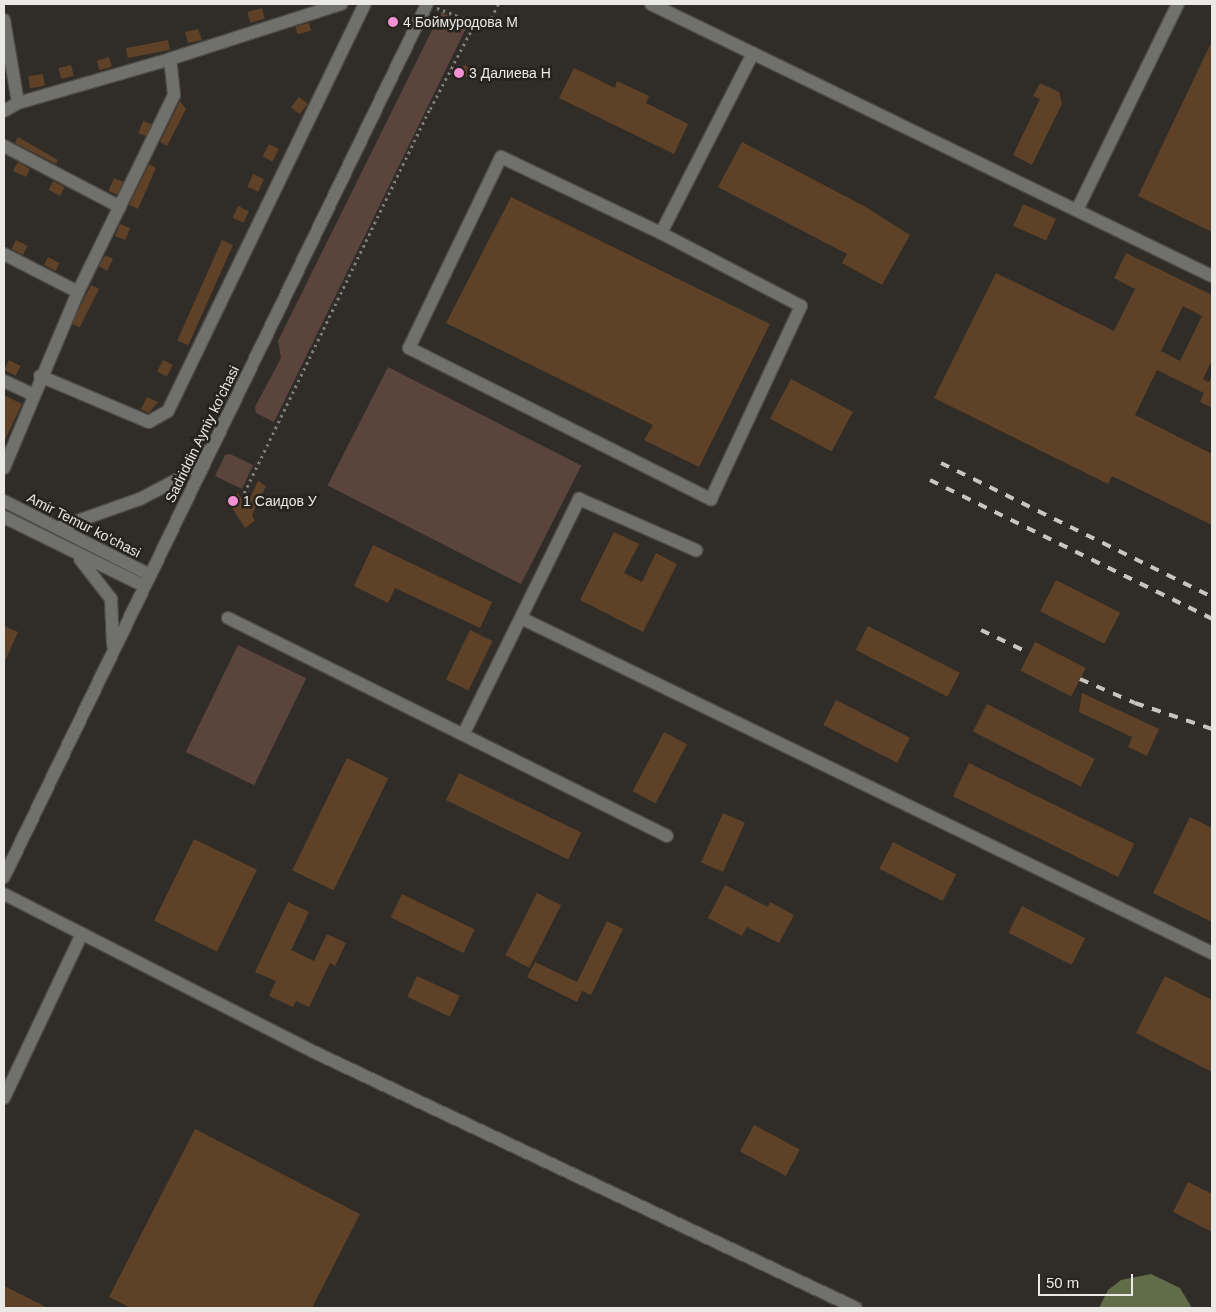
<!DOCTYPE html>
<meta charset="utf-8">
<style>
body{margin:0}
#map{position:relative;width:1216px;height:1312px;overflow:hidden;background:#302d28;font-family:Arial,sans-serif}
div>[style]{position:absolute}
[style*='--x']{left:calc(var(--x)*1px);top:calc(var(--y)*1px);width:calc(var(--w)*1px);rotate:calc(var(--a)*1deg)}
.green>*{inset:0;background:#5b443c;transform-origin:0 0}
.water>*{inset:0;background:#616c48}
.building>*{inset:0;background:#5e4127;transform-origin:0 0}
.path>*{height:2.5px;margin-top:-1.25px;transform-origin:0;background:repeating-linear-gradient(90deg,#7f7d78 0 2.5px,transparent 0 6.5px)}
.roads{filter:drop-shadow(1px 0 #4e4b46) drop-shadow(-1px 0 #4e4b46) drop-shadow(0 1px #4e4b46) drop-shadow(0 -1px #4e4b46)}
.minor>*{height:12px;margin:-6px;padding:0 6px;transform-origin:6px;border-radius:6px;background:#70706d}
.rail>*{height:4px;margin-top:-2px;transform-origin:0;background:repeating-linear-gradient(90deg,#c8c6c2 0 9px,transparent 0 18px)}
.dots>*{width:14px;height:14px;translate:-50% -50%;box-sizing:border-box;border:2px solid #26231e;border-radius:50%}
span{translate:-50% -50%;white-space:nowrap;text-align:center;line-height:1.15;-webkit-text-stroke:5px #26231e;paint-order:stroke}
.poi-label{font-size:14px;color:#ebe9e5}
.left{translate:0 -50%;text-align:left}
.street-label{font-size:14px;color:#ebe9e5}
.frame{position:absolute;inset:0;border:5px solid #ebe9e5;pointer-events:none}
.scale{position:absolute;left:1038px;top:1274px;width:95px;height:22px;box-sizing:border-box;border:2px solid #ebe9e5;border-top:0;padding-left:6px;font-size:15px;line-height:18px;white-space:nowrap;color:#ebe9e5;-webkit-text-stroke:4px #26231e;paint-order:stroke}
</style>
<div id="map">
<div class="green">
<div style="clip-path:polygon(441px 12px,467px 26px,274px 422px,256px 413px,255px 407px,281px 358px,278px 341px)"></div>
<div style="left:388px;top:367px;width:217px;height:133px;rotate:27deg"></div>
<div style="clip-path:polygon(230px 454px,253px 465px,242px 489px,215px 476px,225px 455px)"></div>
<div style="left:238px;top:645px;width:76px;height:119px;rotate:26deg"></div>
</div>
<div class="water">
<div style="clip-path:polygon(1151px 1274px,1180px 1288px,1192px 1308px,1099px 1308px,1108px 1290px,1121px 1280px)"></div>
</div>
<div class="building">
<div style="left:262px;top:8px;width:11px;height:15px;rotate:75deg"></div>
<div style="left:309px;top:23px;width:8px;height:14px;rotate:76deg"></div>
<div style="clip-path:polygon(198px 29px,202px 40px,188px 43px,185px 32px)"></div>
<div style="left:168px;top:40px;width:10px;height:43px;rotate:79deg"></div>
<div style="clip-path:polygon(1212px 41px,1212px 232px,1138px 196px)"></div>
<div style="left:109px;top:57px;width:10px;height:13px;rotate:73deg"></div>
<div style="left:71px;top:65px;width:11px;height:13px;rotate:75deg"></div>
<div style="left:464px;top:65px;width:13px;height:9px;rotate:29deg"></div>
<div style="clip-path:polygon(574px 68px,615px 88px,617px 81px,649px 96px,646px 103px,688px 124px,674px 154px,559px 98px)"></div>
<div style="left:43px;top:74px;width:12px;height:15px;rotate:81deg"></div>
<div style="clip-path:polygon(1040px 83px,1059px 92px,1062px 104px,1032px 165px,1013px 155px,1040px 99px,1033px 96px)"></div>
<div style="left:299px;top:97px;width:11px;height:13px;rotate:38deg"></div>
<div style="clip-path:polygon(180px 101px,186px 109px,167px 146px,160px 142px)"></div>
<div style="left:143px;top:121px;width:9px;height:13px;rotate:21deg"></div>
<div style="clip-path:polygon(18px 137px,58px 160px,56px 164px,15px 143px)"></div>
<div style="clip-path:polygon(742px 142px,864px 206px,910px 235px,882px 285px,842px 263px,847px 254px,718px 187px)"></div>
<div style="left:269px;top:144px;width:11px;height:14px;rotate:27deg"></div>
<div style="clip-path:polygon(18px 162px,30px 169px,26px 177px,13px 171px)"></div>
<div style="clip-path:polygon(149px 164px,156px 168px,138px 209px,129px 205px)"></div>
<div style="left:253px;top:174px;width:12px;height:14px;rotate:24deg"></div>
<div style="left:114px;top:178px;width:10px;height:14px;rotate:24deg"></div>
<div style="left:53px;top:181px;width:13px;height:10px;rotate:27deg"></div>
<div style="clip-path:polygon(511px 197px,770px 324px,699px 467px,644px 440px,653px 425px,446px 323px)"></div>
<div style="left:1023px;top:204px;width:36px;height:24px;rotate:24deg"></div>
<div style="left:238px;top:206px;width:12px;height:13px;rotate:24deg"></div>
<div style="left:120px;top:224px;width:11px;height:13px;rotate:22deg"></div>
<div style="left:16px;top:240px;width:13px;height:10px;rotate:27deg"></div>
<div style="left:222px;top:240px;width:12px;height:110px;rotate:24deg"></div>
<div style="clip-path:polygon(evenodd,1126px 253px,1212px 295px,1212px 360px,1203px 379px,1209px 382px,1212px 376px,1212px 408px,1200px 402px,1204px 393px,1157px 370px,1135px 415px,1212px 454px,1212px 525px,1112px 476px,1108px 484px,934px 398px,996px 273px,1114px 331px,1135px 289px,1114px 278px,1126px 253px,1183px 306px,1202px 316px,1180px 361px,1161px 351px,1183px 306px)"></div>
<div style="left:105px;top:255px;width:9px;height:13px;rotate:27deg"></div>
<div style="left:48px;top:257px;width:13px;height:9px;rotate:27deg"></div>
<div style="left:91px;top:285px;width:9px;height:43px;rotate:27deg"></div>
<div style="left:9px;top:360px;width:13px;height:11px;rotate:27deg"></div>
<div style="left:163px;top:360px;width:11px;height:13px;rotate:27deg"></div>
<div style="left:791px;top:379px;width:70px;height:45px;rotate:28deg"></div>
<div style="clip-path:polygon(4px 395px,22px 404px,4px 442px)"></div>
<div style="clip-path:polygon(147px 397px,158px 402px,149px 413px,141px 409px)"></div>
<div style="clip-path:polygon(258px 481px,266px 486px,252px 515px,255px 521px,245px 528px,227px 500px,238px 493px,246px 506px)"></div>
<div style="clip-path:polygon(614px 532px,639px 544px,624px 573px,642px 582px,656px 553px,677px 564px,643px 632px,580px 600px)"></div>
<div style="clip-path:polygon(373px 545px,492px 602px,480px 628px,395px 588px,388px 603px,354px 586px)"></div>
<div style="left:1056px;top:580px;width:72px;height:35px;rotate:27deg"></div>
<div style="clip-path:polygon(4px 626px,18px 632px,4px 663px)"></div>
<div style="left:868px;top:626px;width:103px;height:27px;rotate:27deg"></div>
<div style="left:470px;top:630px;width:25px;height:55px;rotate:26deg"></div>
<div style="left:1035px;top:642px;width:57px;height:32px;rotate:27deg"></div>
<div style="clip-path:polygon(1082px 693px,1159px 729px,1147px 756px,1128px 747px,1132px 737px,1079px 712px)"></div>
<div style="left:836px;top:700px;width:83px;height:28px;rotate:27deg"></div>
<div style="left:987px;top:704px;width:121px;height:31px;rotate:27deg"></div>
<div style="left:664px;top:732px;width:26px;height:67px;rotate:28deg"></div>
<div style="left:347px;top:758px;width:46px;height:125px;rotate:26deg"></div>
<div style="left:969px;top:763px;width:184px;height:37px;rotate:26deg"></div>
<div style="left:459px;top:773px;width:136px;height:30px;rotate:26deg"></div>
<div style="left:723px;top:813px;width:24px;height:54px;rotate:24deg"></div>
<div style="clip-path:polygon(1190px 817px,1212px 828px,1212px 922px,1153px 893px)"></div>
<div style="left:194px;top:839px;width:70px;height:91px;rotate:26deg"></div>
<div style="left:893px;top:842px;width:71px;height:30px;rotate:27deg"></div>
<div style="clip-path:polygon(725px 885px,768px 907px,770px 902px,794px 915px,779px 943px,747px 927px,742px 936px,708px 918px)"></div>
<div style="left:537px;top:893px;width:27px;height:70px;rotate:27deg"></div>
<div style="left:402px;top:894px;width:81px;height:26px;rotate:26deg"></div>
<div style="clip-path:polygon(288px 902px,309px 912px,291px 950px,314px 961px,327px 934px,346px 943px,335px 966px,330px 963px,309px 1007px,296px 1001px,293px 1007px,269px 996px,276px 981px,255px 972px)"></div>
<div style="left:1022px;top:906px;width:71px;height:30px;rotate:27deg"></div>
<div style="clip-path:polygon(607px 921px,623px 929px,591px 995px,582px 991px,577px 1002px,527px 977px,535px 962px,577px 982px)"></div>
<div style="left:417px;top:976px;width:47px;height:23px;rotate:25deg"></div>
<div style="clip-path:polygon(1165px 976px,1212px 1000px,1212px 1072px,1136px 1033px)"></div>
<div style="left:754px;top:1125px;width:52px;height:30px;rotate:28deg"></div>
<div style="clip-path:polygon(195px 1129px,360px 1214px,312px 1308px,131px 1308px,109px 1297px)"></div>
<div style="clip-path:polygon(1188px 1182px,1212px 1194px,1212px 1232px,1173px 1212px)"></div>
<div style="clip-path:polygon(4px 1286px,48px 1308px,4px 1308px)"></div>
</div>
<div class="path">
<div style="--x:437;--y:8;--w:41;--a:21.5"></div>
<div style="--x:244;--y:493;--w:427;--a:-64.2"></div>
<div style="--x:430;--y:109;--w:97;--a:-62.4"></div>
<div style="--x:475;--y:23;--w:17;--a:-17"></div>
<div style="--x:491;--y:18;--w:16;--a:-63"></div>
</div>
<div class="roads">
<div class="minor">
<div style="--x:651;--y:4;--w:623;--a:25.87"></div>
<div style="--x:4;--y:20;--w:84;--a:80.4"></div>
<div style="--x:4;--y:111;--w:16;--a:-30"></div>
<div style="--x:18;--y:103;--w:158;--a:-16.1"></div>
<div style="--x:170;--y:59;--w:180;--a:-17.8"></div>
<div style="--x:4;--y:146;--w:131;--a:27.7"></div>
<div style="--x:1077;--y:210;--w:229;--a:-63.9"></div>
<div style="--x:661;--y:233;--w:177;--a:-154.6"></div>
<div style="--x:501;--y:157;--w:212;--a:115.7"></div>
<div style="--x:409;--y:348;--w:338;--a:26.6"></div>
<div style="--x:711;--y:499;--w:213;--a:-65"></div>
<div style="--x:801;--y:306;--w:158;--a:-152.5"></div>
<div style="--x:661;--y:233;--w:202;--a:-62.9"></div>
<div style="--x:4;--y:254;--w:83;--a:27.2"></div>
<div style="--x:40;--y:376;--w:118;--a:22.9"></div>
<div style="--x:149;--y:422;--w:22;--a:-30"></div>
<div style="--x:168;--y:411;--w:452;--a:-64.2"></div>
<div style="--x:4;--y:381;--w:33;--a:25"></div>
<div style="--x:4;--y:468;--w:191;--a:-67.2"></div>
<div style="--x:78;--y:292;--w:219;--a:-64"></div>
<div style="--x:174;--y:95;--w:36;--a:-96"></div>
<div style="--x:4;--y:501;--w:164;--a:26.9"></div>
<div style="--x:4;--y:517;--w:156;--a:26.2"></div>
<div style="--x:58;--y:528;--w:87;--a:-19.5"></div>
<div style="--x:140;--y:499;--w:45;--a:-27.7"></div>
<div style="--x:180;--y:478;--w:38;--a:-45"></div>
<div style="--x:80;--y:559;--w:51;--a:52.2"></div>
<div style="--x:111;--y:599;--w:46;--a:87.5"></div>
<div style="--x:228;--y:618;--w:490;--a:26.4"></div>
<div style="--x:521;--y:618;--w:768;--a:25.86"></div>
<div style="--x:464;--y:733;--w:261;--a:-63.8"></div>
<div style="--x:579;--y:499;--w:128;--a:23.6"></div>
<div style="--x:4;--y:877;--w:970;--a:-64.15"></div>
<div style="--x:4;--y:894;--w:348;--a:27"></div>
<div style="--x:314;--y:1052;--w:599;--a:25.28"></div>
<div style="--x:4;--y:1098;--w:182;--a:-64.6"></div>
</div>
</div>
<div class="rail">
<div style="--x:941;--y:463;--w:302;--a:26.3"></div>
<div style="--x:930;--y:480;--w:314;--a:26.2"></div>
<div style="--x:981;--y:630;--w:53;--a:25.6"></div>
<div style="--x:1080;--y:679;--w:60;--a:23.6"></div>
<div style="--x:1135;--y:703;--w:81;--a:18.7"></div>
</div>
<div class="dots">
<div style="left:393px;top:22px;background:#f491d3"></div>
<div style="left:459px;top:73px;background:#f491d3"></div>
<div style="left:233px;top:501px;background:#f491d3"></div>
</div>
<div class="poi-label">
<span class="left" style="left:403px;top:22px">4 Боймуродова М</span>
<span class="left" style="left:469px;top:73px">3 Далиева Н</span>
<span class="left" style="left:243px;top:501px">1 Саидов У</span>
</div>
<div class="street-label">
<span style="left:202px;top:434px;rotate:-64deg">Sadriddin Ayniy ko'chasi</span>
<span style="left:84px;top:525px;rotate:27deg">Amir Temur ko'chasi</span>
</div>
<div class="frame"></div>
<div class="scale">50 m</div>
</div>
